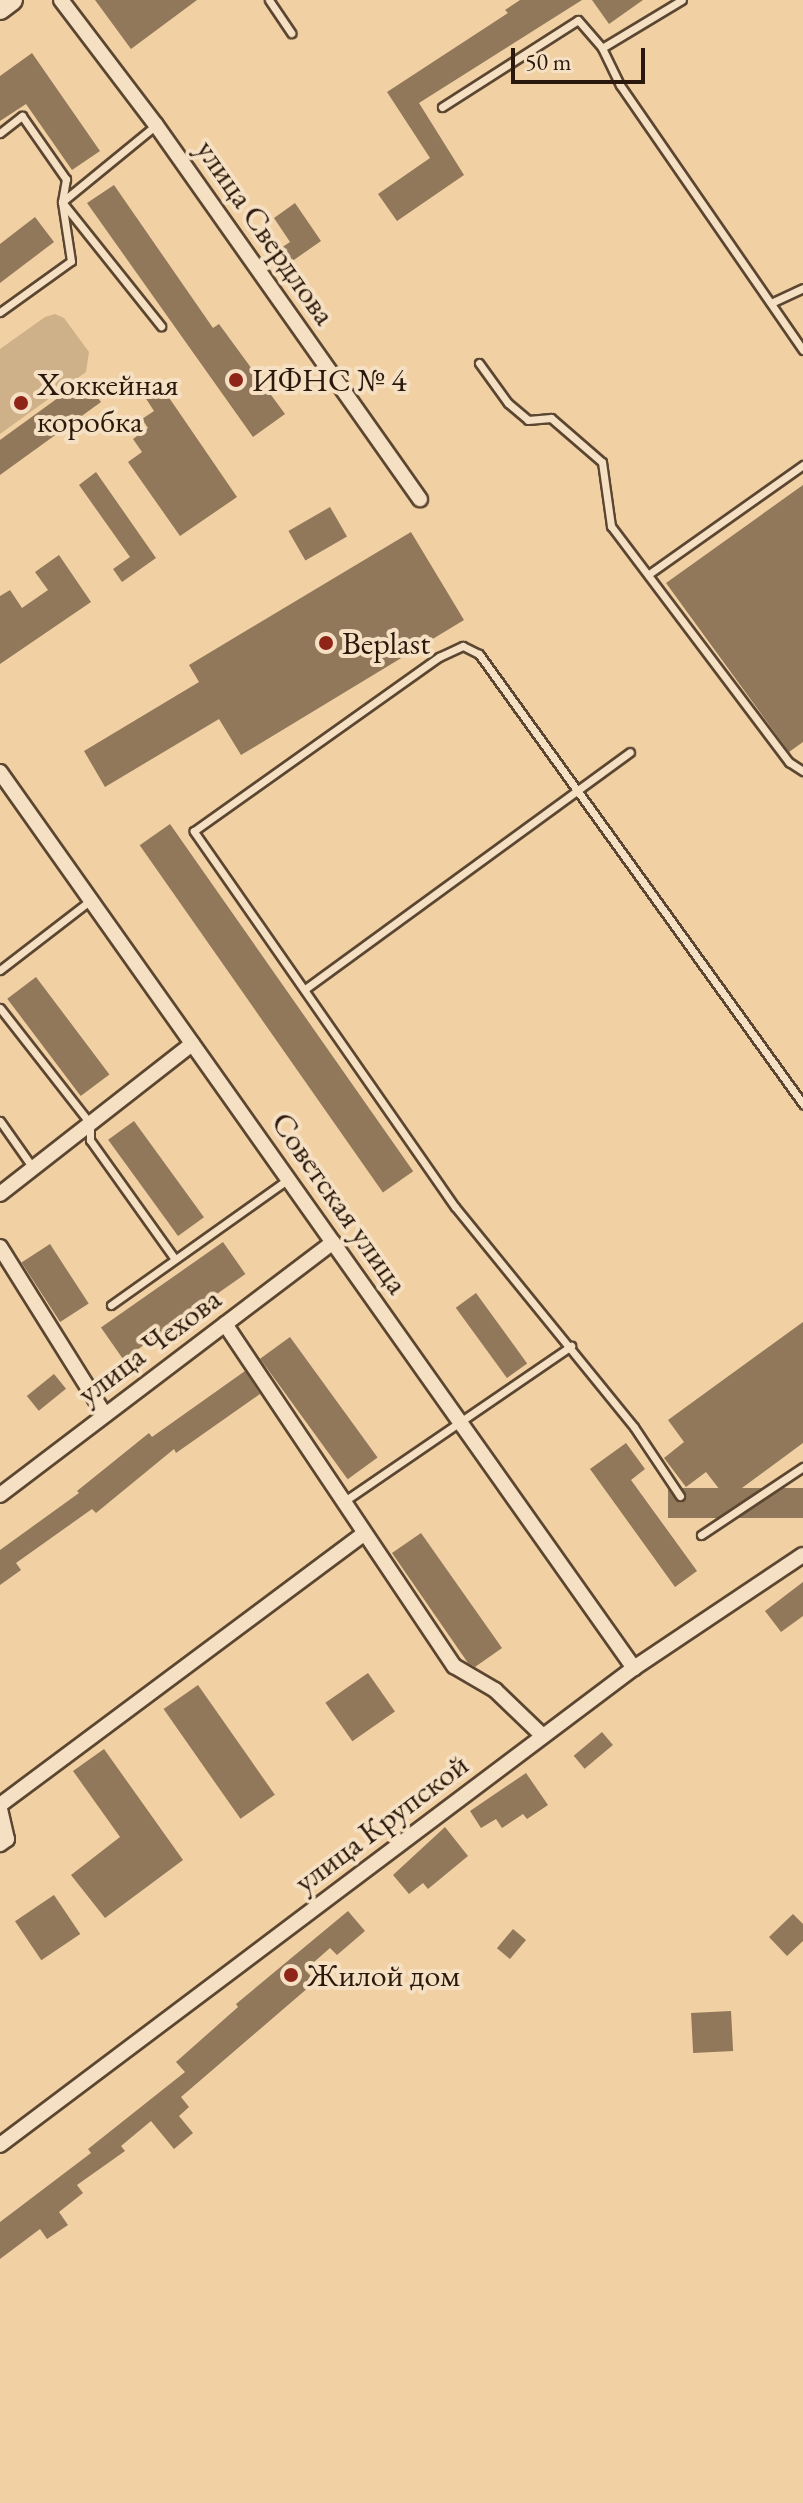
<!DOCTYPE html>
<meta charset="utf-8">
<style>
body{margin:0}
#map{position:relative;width:803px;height:2503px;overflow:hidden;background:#f1d0a3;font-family:"EB Garamond",serif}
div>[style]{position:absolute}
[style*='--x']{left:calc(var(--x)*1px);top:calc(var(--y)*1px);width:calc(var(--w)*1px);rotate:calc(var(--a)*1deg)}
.green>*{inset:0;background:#cfb189}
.building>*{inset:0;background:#91785a;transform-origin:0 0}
.roads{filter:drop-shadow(2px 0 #5b4631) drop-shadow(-2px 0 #5b4631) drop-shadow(0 2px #5b4631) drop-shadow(0 -2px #5b4631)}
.lane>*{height:7px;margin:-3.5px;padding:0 3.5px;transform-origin:3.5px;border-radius:3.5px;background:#f6e0c3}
.street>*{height:14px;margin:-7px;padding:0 7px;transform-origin:7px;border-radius:7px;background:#f6e0c3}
.secondary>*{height:20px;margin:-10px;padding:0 10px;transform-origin:10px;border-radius:10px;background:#f6e0c3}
.dots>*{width:22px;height:22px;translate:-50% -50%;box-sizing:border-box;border:4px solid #f6e0c3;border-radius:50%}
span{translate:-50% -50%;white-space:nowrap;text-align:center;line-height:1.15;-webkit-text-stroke:8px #f6e0c3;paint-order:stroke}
.street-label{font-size:32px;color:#29180b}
.poi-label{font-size:32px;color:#29180b}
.left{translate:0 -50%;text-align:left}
.scale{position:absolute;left:511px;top:48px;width:134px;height:36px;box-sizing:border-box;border:4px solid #29180b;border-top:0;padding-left:10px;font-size:24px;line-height:28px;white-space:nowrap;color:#29180b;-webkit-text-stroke:6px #f6e0c3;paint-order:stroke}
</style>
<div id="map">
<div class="green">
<div style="clip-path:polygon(55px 314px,64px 318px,89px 352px,86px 372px,0 434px,0 349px,45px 317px)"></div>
</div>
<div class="building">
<div style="clip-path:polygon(95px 0,197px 0,131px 49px)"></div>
<div style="clip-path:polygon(520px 0,582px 0,419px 103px,464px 175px,397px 221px,378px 194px,430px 158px,387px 92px,508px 13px,505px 10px)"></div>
<div style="clip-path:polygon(592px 0,643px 0,609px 24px)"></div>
<div style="clip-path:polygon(32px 53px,100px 151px,72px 170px,26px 104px,0 121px,0 76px)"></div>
<div style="clip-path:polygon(114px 185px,213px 328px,219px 324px,285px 414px,253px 437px,87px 203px)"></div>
<div style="clip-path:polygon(295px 203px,321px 241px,291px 262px,281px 248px,290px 242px,274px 218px)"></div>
<div style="clip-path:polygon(35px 217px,54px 242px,0 283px,0 244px)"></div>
<div style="clip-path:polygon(84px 379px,101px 402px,0 475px,0 440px)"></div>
<div style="clip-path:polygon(159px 383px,237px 497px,180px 536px,128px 462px,142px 452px,133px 439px,148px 428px,142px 419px,154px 411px,143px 394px)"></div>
<div style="clip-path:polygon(96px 472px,156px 558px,122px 582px,113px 569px,130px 557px,79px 485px)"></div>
<div style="clip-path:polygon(803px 485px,803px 742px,789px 752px,666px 583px)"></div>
<div style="left:330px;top:507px;width:34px;height:48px;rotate:60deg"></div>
<div style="clip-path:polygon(411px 532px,464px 620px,241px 755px,219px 719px,105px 787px,84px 751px,199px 682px,189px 665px)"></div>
<div style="clip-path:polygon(59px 555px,91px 602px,0 664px,0 596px,10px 590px,22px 608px,48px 590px,35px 572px)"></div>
<div style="left:170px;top:824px;width:424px;height:37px;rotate:55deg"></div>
<div style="left:36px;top:977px;width:122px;height:36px;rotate:53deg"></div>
<div style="left:134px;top:1121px;width:119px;height:32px;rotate:54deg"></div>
<div style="left:223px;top:1242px;width:39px;height:149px;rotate:55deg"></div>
<div style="left:50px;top:1244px;width:71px;height:34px;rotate:57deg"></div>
<div style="left:476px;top:1293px;width:87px;height:25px;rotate:54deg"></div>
<div style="clip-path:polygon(803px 1322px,803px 1443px,727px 1499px,706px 1472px,686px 1487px,664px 1458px,684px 1442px,668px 1420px)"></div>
<div style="left:290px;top:1337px;width:149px;height:37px;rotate:54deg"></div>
<div style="clip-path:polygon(245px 1371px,260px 1394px,176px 1453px,174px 1449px,96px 1513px,92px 1509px,16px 1563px,21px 1570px,0 1585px,0 1550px,79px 1493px,77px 1491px,149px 1433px,152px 1437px)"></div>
<div style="left:54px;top:1374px;width:19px;height:35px;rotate:51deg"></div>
<div style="clip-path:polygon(626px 1443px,645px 1469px,631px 1480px,697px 1571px,675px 1587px,590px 1469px)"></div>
<div style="left:803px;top:1488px;width:30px;height:135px;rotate:90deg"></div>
<div style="clip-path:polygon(421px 1533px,502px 1648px,475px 1667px,468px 1663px,392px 1553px)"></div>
<div style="clip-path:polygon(803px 1582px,803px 1616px,781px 1632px,765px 1611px)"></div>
<div style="left:368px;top:1673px;width:47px;height:52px;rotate:55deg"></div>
<div style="left:198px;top:1685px;width:134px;height:42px;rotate:55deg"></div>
<div style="left:602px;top:1732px;width:17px;height:37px;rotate:50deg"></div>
<div style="clip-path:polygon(104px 1749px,183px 1860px,105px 1918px,71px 1875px,120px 1837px,73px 1771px)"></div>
<div style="clip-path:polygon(526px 1773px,548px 1805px,527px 1819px,523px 1814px,502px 1828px,496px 1819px,481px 1828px,470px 1811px)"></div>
<div style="clip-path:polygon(445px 1827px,468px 1856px,428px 1889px,423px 1883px,409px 1894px,393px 1875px)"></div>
<div style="left:54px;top:1895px;width:47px;height:47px;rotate:56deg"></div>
<div style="clip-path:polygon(348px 1911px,365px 1931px,337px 1955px,330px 1948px,305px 1970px,316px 1981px,181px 2097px,189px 2107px,179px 2116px,193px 2133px,174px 2149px,151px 2121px,121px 2146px,125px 2151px,77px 2185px,83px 2193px,59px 2212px,68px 2225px,47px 2239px,40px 2229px,0 2259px,0 2222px,91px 2153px,88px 2149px,185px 2072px,176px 2062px,238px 2007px,236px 2004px)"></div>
<div style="clip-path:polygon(793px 1914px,803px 1924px,803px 1941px,787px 1956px,769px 1937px)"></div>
<div style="left:513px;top:1929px;width:17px;height:25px;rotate:40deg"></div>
<div style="left:731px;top:2011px;width:40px;height:40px;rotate:87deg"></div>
</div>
<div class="roads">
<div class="lane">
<div style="--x:269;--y:0;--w:40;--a:56"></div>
<div style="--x:602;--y:48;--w:41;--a:64.1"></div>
<div style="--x:620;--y:85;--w:322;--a:55.4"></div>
<div style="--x:442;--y:107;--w:161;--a:-32.6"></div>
<div style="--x:578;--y:20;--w:37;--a:49"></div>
<div style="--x:602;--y:48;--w:93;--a:-31"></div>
<div style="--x:0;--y:133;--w:28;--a:-38"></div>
<div style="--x:22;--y:116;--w:77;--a:55.1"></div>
<div style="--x:66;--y:179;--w:23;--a:100"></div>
<div style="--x:62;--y:202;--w:159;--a:51.4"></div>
<div style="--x:771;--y:303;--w:35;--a:-25"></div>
<div style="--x:0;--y:312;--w:87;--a:-35.7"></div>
<div style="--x:71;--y:261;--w:60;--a:-98.7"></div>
<div style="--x:62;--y:202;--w:122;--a:-39.3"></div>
<div style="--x:479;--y:363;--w:49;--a:54.1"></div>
<div style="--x:508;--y:403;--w:26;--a:40"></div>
<div style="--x:528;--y:420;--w:23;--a:-5"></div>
<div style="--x:551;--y:418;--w:67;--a:40.8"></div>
<div style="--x:602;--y:462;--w:65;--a:82"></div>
<div style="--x:611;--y:526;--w:296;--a:53"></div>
<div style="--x:789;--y:762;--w:17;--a:33"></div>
<div style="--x:649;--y:574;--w:189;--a:-35.3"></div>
<div style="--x:0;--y:970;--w:115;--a:-37.6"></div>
<div style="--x:305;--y:989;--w:402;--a:-36.1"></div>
<div style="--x:0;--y:1008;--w:146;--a:52"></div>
<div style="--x:90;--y:1123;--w:17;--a:90"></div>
<div style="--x:90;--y:1140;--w:146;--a:54.5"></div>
<div style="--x:0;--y:1121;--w:57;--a:54.9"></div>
<div style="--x:111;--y:1305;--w:217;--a:-35.4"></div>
<div style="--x:680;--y:1496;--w:83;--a:-123.7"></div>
<div style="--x:634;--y:1427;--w:284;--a:-129.1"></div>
<div style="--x:455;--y:1207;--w:458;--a:-124.8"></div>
<div style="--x:194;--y:831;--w:301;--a:-35.4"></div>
<div style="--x:439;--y:657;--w:26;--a:-25"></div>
<div style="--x:463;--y:646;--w:18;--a:27"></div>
<div style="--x:479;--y:654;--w:555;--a:54.25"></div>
<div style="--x:346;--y:1500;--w:273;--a:-34.4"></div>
<div style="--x:701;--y:1535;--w:123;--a:-33.7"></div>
</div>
<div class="street">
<div style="--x:61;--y:0;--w:157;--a:52.8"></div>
<div style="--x:156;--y:125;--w:458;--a:54.8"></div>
<div style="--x:0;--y:772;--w:1098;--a:54.72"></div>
<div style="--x:0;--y:1194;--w:244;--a:-38"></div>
<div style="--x:0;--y:1247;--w:198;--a:58"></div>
<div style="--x:225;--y:1324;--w:412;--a:56.2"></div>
<div style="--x:454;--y:1666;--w:48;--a:30.3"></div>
<div style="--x:495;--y:1690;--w:66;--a:43.8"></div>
<div style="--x:0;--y:1495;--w:418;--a:-37.2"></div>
<div style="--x:0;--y:1805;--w:454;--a:-36.7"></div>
<div style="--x:0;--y:1809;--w:31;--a:77"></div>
<div style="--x:7;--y:1839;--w:9;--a:144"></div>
<div style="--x:0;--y:2145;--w:793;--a:-36.96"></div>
<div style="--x:634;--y:1668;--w:203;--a:-33.8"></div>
</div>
<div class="secondary">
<div style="--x:0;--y:9;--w:15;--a:-37"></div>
</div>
</div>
<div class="dots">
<div style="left:236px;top:380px;background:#8f2418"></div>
<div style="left:21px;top:403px;background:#8f2418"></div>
<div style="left:326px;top:643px;background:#8f2418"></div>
<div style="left:291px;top:1975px;background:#8f2418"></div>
</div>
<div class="street-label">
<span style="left:266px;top:232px;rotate:55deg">улица Свердлова</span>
<span style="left:340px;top:1203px;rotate:55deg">Советская улица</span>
<span style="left:149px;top:1346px;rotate:-37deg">улица Чехова</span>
<span style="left:381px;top:1823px;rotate:-37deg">улица Крупской</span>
</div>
<div class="poi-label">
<span class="left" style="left:252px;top:380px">ИФНС № 4</span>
<span class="left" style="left:37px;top:403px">Хоккейная<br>коробка</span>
<span class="left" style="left:342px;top:643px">Beplast</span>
<span class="left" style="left:307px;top:1975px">Жилой дом</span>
</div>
<div class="scale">50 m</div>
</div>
